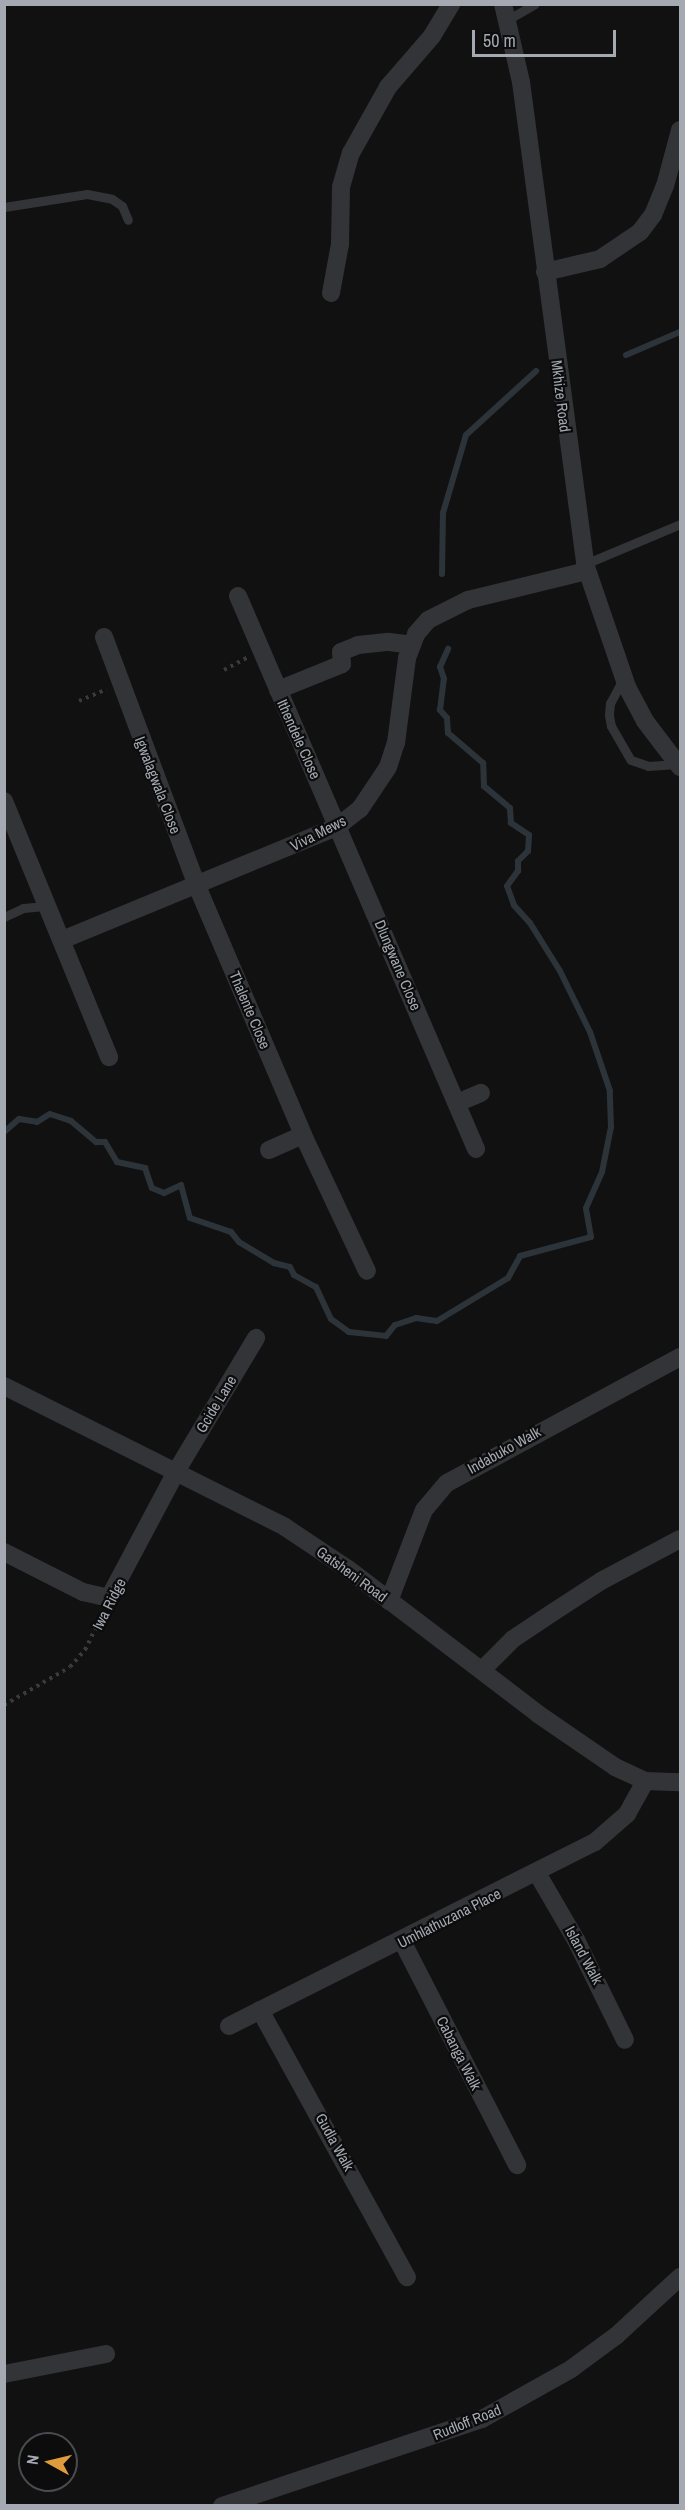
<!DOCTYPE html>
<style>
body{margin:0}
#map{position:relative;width:685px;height:2510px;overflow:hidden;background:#111112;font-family:"Archivo Narrow",sans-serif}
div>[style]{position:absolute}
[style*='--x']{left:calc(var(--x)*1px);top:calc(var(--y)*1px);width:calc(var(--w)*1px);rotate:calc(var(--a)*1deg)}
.stream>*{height:6px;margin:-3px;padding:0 3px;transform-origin:3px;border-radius:3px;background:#2c343a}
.path>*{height:4px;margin-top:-2px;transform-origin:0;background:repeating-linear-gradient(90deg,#393b3e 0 3px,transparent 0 7.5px)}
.service>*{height:9px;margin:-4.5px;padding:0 4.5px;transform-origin:4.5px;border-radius:4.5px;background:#333437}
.minor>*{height:18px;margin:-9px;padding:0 9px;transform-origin:9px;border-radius:9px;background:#333437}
span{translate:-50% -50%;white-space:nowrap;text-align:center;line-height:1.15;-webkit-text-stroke:4.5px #0c0c0d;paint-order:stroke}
.street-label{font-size:15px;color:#a4a9b2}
.frame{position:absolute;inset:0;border:6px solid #a4a9b2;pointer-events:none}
.north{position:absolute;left:18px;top:2432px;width:60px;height:60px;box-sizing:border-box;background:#0c0c0d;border:2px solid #494b4f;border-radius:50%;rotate:278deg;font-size:16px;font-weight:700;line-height:24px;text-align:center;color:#a4a9b2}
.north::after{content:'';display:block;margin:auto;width:21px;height:27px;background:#e09c3c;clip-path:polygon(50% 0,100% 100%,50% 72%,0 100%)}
.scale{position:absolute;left:472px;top:30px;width:144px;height:27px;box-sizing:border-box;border:3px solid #a4a9b2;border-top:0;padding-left:8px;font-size:18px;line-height:21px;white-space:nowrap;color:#a4a9b2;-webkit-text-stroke:4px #0c0c0d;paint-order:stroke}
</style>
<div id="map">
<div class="stream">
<div style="--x:626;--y:355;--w:59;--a:-23.1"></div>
<div style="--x:442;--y:574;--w:61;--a:-89.1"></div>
<div style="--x:443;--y:513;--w:81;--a:-73.6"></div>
<div style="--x:466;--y:435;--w:95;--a:-42.4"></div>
<div style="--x:4;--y:1132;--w:20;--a:-41"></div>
<div style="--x:19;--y:1119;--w:18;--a:9"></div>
<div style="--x:37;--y:1122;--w:15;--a:-32"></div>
<div style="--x:50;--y:1114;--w:22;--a:18"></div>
<div style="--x:71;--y:1121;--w:33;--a:40"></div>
<div style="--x:96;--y:1142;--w:9;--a:0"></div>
<div style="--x:105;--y:1142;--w:23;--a:59"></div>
<div style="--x:117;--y:1162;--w:29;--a:12"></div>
<div style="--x:145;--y:1168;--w:21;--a:71"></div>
<div style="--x:152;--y:1188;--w:13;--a:23"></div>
<div style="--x:164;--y:1193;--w:19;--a:-25"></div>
<div style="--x:181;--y:1185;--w:34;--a:75"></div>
<div style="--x:190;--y:1218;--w:43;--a:18.9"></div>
<div style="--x:231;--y:1232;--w:13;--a:51"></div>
<div style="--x:239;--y:1242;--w:41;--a:31"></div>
<div style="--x:274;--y:1263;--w:16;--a:14"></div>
<div style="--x:290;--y:1267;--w:9;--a:63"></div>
<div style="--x:294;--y:1275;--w:25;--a:29"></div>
<div style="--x:316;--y:1287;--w:35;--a:65"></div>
<div style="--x:331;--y:1319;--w:22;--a:36"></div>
<div style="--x:349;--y:1332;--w:37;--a:6"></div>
<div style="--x:386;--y:1336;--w:14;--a:-51"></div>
<div style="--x:395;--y:1325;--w:22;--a:-18"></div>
<div style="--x:416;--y:1318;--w:21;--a:8"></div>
<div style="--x:437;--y:1321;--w:83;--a:-31.2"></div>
<div style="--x:508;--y:1278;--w:25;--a:-61"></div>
<div style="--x:520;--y:1256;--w:73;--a:-15"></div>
<div style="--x:591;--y:1237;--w:29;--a:-100"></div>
<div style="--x:586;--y:1208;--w:39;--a:-66"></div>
<div style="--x:602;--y:1172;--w:46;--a:-78.7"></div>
<div style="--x:611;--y:1127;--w:36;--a:-92"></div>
<div style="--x:610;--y:1091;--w:62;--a:-108.7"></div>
<div style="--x:590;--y:1032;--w:68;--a:-116.2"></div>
<div style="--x:560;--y:971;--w:57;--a:-122"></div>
<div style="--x:530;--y:923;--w:24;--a:-132"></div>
<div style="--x:514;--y:905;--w:20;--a:-110"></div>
<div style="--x:507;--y:886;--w:19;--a:-54"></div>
<div style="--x:518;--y:871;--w:10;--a:-90"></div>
<div style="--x:518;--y:861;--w:14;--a:-45"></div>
<div style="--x:528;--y:851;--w:16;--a:-86"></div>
<div style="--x:529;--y:835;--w:22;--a:-146"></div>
<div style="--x:511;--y:823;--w:15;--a:-94"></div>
<div style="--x:510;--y:808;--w:34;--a:-140"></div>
<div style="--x:484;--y:786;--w:23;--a:-92"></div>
<div style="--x:483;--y:763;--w:46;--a:-139.4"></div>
<div style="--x:448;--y:733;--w:15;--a:-94"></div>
<div style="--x:447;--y:718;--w:11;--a:-131"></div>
<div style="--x:440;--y:710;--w:31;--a:-83"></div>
<div style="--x:444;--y:679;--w:13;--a:-108"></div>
<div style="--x:440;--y:667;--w:20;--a:-66"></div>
</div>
<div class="path">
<div style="--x:224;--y:670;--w:26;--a:-28"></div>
<div style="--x:79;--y:701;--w:30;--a:-23"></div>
<div style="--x:4;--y:1705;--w:76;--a:-29.9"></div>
<div style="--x:70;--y:1667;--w:23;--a:-49"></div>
<div style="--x:85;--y:1650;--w:39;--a:-64"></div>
</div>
<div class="service">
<div style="--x:507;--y:20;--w:32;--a:-30"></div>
<div style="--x:4;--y:207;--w:84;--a:-8.9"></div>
<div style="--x:87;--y:194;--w:25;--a:11"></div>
<div style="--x:112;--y:199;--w:12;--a:35"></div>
<div style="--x:122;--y:206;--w:15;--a:67"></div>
<div style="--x:585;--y:564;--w:103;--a:-22.8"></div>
<div style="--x:623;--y:679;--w:27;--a:118"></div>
<div style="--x:610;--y:703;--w:12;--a:95"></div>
<div style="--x:609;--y:715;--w:11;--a:80"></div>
<div style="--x:611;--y:726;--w:39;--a:60"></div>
<div style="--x:631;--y:760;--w:18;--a:19"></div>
<div style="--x:648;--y:766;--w:29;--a:-4"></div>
<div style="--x:4;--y:917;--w:21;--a:-25"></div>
<div style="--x:23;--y:908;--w:25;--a:-5"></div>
</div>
<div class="minor">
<div style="--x:503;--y:4;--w:80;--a:77"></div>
<div style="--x:521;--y:82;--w:486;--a:82.4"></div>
<div style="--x:585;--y:564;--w:130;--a:71.1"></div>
<div style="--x:627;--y:687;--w:38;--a:62"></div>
<div style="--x:645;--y:721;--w:58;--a:52.7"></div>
<div style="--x:545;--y:272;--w:57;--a:-13.3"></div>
<div style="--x:600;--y:259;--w:48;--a:-34"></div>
<div style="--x:640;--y:232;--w:21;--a:-53"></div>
<div style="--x:653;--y:215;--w:31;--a:-68"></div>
<div style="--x:665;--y:186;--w:58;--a:-75"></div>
<div style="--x:331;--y:293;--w:50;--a:-79.6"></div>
<div style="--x:340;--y:244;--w:57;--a:-89"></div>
<div style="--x:341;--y:187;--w:35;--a:-74"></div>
<div style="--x:351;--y:153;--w:76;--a:-60.7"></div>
<div style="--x:388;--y:87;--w:67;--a:-49.2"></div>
<div style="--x:432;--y:36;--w:37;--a:-59"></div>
<div style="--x:238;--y:596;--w:602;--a:66.71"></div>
<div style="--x:104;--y:637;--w:266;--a:69.5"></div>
<div style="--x:197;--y:886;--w:271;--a:66.9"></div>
<div style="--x:303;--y:1135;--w:150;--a:64.8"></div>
<div style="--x:278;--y:690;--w:69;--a:-22.1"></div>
<div style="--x:342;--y:664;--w:12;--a:-95"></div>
<div style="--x:341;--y:652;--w:18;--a:-22"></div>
<div style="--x:358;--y:645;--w:31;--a:-6"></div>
<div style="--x:389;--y:642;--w:23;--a:7"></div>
<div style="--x:4;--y:801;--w:277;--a:67.7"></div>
<div style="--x:62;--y:940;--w:299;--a:-22.4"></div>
<div style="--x:338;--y:826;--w:28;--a:-38"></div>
<div style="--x:360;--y:809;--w:50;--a:-56.3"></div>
<div style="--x:388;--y:767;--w:25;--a:-72"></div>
<div style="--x:396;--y:743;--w:86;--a:-82.6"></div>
<div style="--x:407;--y:658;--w:26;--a:-69"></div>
<div style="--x:416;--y:634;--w:18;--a:-49"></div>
<div style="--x:428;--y:620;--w:45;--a:-26.6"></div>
<div style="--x:468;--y:600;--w:122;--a:-13.7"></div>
<div style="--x:457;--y:1103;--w:26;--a:-23"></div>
<div style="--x:269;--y:1150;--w:37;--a:-24"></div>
<div style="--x:4;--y:1386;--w:314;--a:26.6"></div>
<div style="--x:285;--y:1527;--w:76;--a:33.7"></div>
<div style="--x:348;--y:1569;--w:239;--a:37.3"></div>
<div style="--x:538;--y:1714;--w:93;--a:34.5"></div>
<div style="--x:615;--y:1767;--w:33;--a:25"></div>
<div style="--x:645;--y:1781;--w:35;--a:2"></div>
<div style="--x:4;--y:1552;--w:89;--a:26.9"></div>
<div style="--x:83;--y:1592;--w:27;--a:13"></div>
<div style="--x:109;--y:1598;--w:145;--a:-62"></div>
<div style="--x:177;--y:1470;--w:154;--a:-59.1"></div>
<div style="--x:389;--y:1601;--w:97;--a:-69"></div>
<div style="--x:424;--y:1510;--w:35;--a:-50"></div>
<div style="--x:447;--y:1483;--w:265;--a:-28.4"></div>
<div style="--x:482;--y:1670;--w:44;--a:-45"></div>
<div style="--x:513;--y:1639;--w:50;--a:-33.7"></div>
<div style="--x:555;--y:1611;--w:55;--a:-33.1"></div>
<div style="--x:601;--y:1581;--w:89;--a:-28"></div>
<div style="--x:537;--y:1873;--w:78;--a:59.8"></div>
<div style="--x:576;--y:1940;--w:111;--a:63.9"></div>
<div style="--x:402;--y:1941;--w:252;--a:62.8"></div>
<div style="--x:260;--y:2010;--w:305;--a:61.2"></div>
<div style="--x:229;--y:2026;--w:410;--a:-26.7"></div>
<div style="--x:595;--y:1842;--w:43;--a:-41.2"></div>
<div style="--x:627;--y:1814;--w:38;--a:-61"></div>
<div style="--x:4;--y:2374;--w:104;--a:-11.1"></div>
<div style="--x:222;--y:2506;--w:274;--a:-18.5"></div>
<div style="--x:482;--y:2419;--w:102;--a:-29.3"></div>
<div style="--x:571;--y:2369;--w:56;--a:-36.3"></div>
<div style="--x:616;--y:2336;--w:87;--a:-42.7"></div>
</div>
<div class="street-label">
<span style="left:561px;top:396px;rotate:83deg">Mkhize Road</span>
<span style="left:299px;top:739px;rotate:66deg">Ithendele Close</span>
<span style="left:158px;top:785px;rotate:69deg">Igwalagwala Close</span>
<span style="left:318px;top:833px;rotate:-27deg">Viva Mews</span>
<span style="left:398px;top:965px;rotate:67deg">Dlungwane Close</span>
<span style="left:250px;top:1010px;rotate:67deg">Thalente Close</span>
<span style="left:216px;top:1404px;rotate:-59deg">Gcide Lane</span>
<span style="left:504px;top:1450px;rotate:-29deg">Indabuko Walk</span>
<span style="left:352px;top:1574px;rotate:36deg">Gatsheni Road</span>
<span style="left:109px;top:1604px;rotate:-63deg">Iwa Ridge</span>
<span style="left:449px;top:1918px;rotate:-27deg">Umhlathuzana Place</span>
<span style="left:584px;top:1955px;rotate:62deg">Island Walk</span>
<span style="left:459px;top:2053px;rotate:63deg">Cabanga Walk</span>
<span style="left:335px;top:2142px;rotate:61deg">Gudla Walk</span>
<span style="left:467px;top:2422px;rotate:-22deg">Rudloff Road</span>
</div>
<div class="frame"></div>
<div class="north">N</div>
<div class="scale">50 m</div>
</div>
